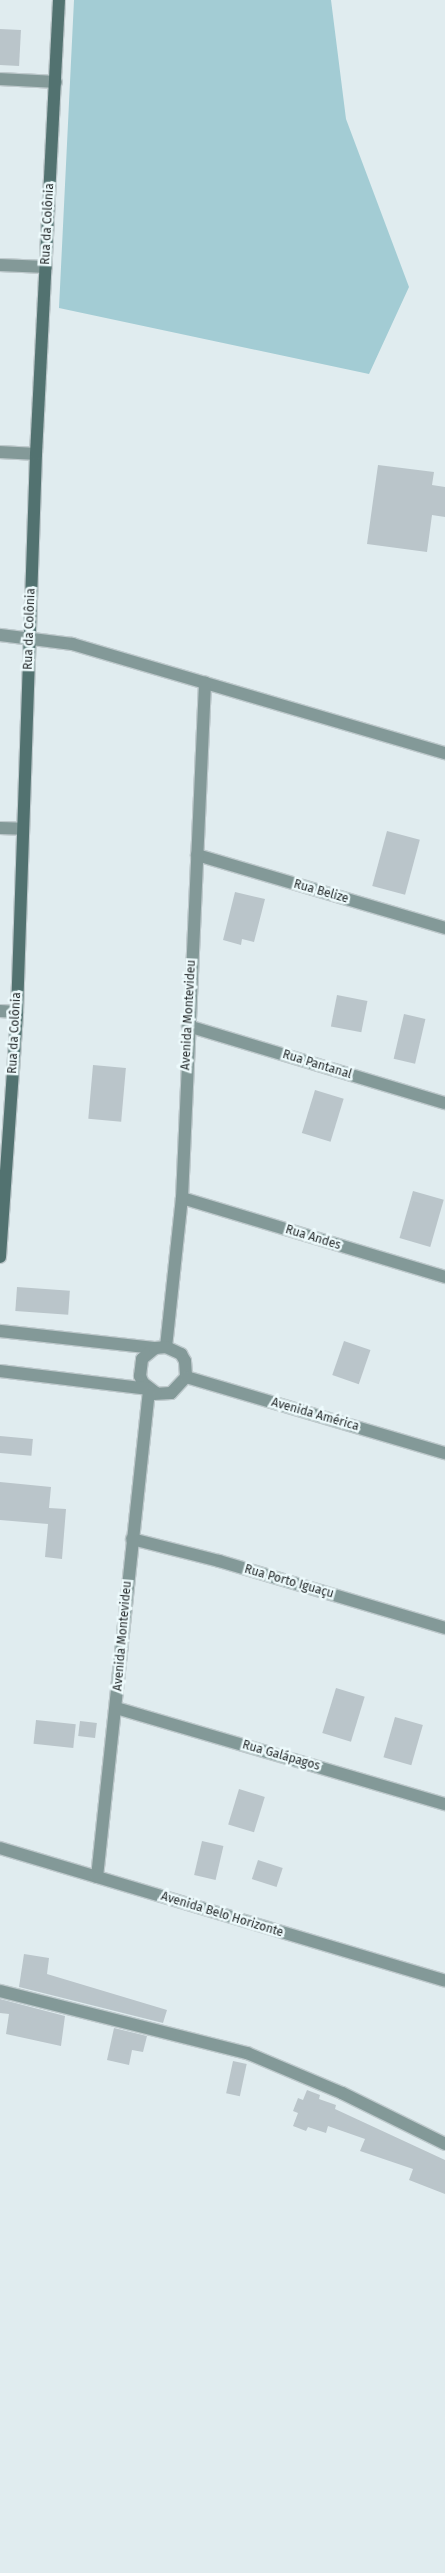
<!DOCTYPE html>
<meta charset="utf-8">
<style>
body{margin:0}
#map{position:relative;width:445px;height:2573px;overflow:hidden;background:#e0ecef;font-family:"Fira Sans",sans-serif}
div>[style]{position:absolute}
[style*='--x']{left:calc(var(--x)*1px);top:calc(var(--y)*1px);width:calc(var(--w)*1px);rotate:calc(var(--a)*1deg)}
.green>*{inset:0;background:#a3ccd4}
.building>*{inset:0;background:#bac5ca;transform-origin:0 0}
.roads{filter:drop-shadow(1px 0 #bec9cc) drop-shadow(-1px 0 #bec9cc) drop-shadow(0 1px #bec9cc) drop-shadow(0 -1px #bec9cc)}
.street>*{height:12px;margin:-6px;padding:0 6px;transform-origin:6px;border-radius:6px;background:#839998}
.secondary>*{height:12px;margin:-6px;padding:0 6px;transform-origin:6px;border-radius:6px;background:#527270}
span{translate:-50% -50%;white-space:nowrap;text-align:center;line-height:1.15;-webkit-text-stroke:5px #edfafc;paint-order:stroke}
.street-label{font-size:12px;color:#252a2b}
</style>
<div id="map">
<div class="green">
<div style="clip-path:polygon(74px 0,331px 0,346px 119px,409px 287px,369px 374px,59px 308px)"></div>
</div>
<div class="building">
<div style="left:0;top:29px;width:21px;height:36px;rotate:3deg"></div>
<div style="clip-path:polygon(378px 465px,434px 472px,432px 485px,445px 487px,445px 517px,432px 515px,427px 552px,367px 544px)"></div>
<div style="left:387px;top:831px;width:34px;height:57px;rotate:15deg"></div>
<div style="clip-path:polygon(235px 892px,265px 899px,254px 942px,242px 939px,241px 945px,223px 940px)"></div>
<div style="left:337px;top:995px;width:31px;height:32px;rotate:11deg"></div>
<div style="left:404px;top:1014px;width:22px;height:46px;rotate:13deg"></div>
<div style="left:93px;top:1065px;width:33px;height:54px;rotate:5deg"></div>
<div style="left:315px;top:1090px;width:30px;height:45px;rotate:17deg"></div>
<div style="left:413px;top:1191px;width:32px;height:49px;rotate:16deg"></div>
<div style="left:17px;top:1287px;width:53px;height:24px;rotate:4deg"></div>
<div style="left:344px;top:1341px;width:28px;height:36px;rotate:19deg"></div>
<div style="left:0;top:1436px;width:33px;height:17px;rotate:5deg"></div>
<div style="clip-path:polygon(0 1482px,51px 1487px,49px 1508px,66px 1509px,62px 1559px,45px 1557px,48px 1524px,0 1520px)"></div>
<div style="left:336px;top:1688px;width:30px;height:47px;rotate:17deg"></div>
<div style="left:395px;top:1717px;width:29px;height:42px;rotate:16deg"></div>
<div style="left:36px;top:1720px;width:40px;height:24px;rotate:6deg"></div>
<div style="left:80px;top:1721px;width:17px;height:15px;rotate:7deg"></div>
<div style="left:239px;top:1789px;width:27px;height:37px;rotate:17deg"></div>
<div style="left:202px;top:1841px;width:22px;height:35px;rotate:13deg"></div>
<div style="left:258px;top:1860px;width:26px;height:20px;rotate:18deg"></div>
<div style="clip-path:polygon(24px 1954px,49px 1958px,47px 1974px,167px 2010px,163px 2023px,19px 1987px)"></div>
<div style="clip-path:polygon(0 1999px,65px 2016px,61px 2046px,6px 2034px,9px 2014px,0 2013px)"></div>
<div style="clip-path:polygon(114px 2028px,147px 2036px,143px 2052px,132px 2050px,129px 2065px,107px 2060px)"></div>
<div style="left:233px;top:2061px;width:14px;height:33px;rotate:12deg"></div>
<div style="clip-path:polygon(307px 2090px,320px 2095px,319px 2099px,336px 2105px,335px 2109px,445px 2160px,445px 2194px,409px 2180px,413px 2169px,360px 2151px,365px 2139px,328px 2126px,326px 2133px,308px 2127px,306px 2131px,293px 2126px,298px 2113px,293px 2111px,298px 2098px,303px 2100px)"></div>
</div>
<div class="roads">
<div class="street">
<div style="--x:0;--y:79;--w:56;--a:3.1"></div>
<div style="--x:0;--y:265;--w:46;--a:2.5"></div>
<div style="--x:0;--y:452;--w:36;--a:3"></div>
<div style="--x:0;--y:635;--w:73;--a:7.1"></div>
<div style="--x:72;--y:644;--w:389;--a:16.3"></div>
<div style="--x:0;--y:828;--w:23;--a:2"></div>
<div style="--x:197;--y:855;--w:259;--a:16.4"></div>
<div style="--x:0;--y:1011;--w:17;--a:3"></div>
<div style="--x:188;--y:1026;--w:268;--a:16.7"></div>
<div style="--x:182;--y:1198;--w:275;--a:16.7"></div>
<div style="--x:0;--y:1331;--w:156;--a:6.3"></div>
<div style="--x:166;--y:1347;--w:150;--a:-83.9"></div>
<div style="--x:182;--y:1198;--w:516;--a:-87.44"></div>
<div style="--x:166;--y:1347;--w:17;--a:25"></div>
<div style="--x:181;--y:1354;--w:8;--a:60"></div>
<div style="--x:185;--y:1361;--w:16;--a:86"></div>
<div style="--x:186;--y:1377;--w:22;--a:133"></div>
<div style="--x:171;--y:1393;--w:22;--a:177"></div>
<div style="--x:149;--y:1394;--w:7;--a:-8"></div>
<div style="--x:156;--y:1393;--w:16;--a:-142"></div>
<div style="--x:143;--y:1383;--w:8;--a:-113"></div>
<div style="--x:140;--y:1376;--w:17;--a:-83"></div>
<div style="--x:142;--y:1359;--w:17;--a:-40"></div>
<div style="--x:155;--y:1348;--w:11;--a:-5"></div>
<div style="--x:0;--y:1371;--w:150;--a:6.9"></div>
<div style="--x:186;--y:1377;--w:270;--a:16.4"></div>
<div style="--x:132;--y:1539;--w:90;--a:14.2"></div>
<div style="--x:219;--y:1561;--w:236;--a:16.5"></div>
<div style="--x:116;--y:1708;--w:343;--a:16.3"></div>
<div style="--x:0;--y:1848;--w:464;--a:16.6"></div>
<div style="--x:97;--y:1877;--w:486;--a:-83.9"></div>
<div style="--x:0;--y:1991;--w:255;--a:14.1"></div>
<div style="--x:247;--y:2053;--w:103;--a:22.8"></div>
<div style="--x:342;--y:2093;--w:115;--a:26.3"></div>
</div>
<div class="secondary">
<div style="--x:0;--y:1257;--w:246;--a:-86"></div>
<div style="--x:17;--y:1012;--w:558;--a:-88.05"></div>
<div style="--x:36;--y:454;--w:455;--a:-87.1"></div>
</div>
</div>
<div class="street-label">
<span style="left:48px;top:224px;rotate:-87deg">Rua da Colônia</span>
<span style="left:30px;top:629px;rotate:-88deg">Rua da Colônia</span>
<span style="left:321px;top:892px;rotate:16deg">Rua Belize</span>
<span style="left:189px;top:1015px;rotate:-87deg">Avenida Montevideu</span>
<span style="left:15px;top:1033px;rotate:-87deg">Rua da Colônia</span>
<span style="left:317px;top:1065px;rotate:17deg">Rua Pantanal</span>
<span style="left:313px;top:1238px;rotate:17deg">Rua Andes</span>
<span style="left:315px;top:1415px;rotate:16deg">Avenida América</span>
<span style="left:289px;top:1582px;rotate:16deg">Rua Porto Iguaçu</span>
<span style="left:123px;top:1636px;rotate:-85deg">Avenida Montevideu</span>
<span style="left:281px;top:1756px;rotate:16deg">Rua Galápagos</span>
<span style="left:222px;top:1915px;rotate:17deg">Avenida Belo Horizonte</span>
</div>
</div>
